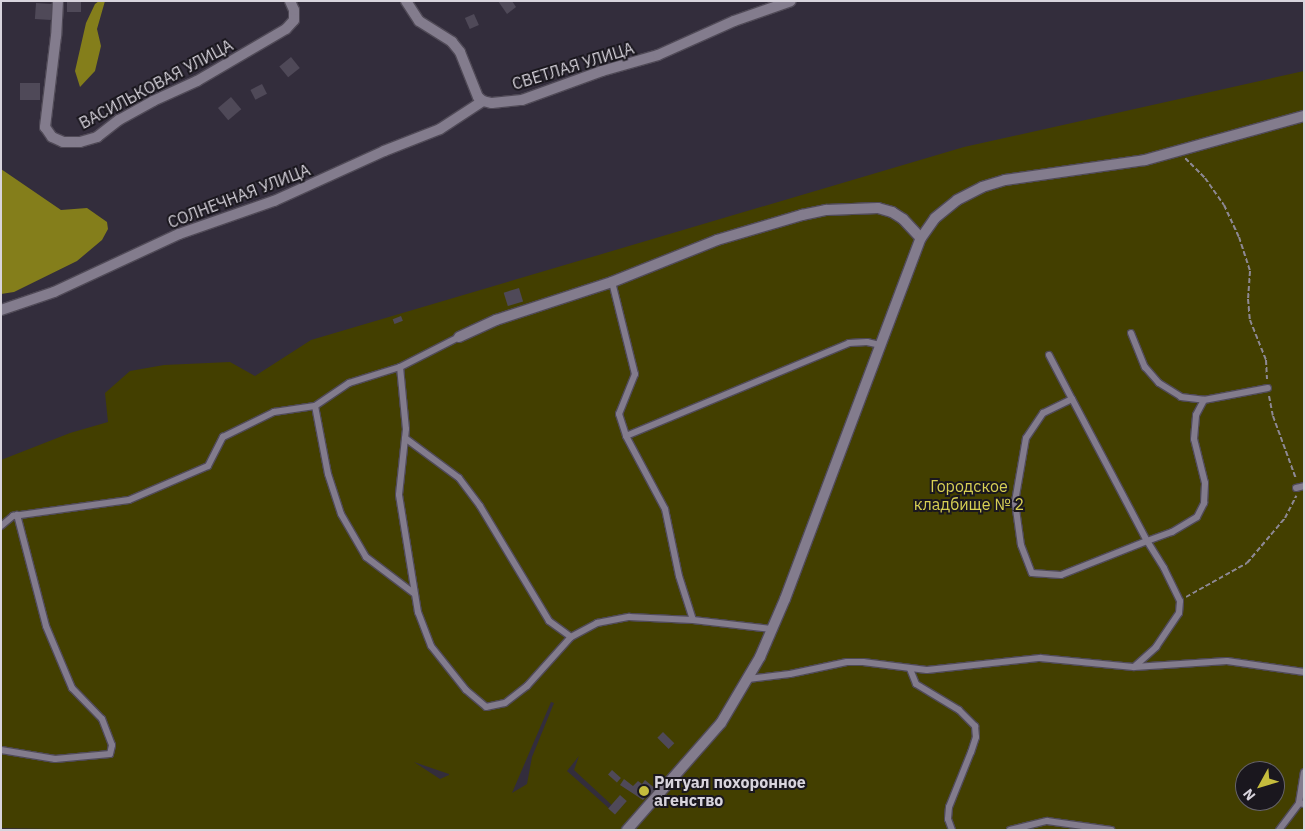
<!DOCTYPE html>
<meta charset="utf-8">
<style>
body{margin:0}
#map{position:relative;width:1305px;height:831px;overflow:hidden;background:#332d3c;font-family:"IBM Plex Sans",sans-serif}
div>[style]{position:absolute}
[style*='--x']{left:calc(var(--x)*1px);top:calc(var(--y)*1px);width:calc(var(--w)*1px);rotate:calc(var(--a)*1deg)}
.green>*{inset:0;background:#433f00}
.water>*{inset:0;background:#847e1b}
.building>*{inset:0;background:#4f4958;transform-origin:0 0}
.path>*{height:2px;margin-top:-1px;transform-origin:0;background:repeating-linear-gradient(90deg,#8d8894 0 5px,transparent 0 7.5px)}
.roads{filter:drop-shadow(1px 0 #504a57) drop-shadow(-1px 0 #504a57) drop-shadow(0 1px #504a57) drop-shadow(0 -1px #504a57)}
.lane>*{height:6px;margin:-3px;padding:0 3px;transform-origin:3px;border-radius:3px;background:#837c8d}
.street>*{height:10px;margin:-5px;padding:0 5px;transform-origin:5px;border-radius:5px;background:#837c8d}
.dots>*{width:14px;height:14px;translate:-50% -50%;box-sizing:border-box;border:2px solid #1a171e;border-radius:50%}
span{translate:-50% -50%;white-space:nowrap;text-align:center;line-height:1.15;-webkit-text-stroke:4px #1a171e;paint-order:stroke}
.street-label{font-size:16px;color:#d8d4dd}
.park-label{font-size:16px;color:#d8d054}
.poi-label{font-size:16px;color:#d8d4dd;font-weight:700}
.left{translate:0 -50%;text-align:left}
.frame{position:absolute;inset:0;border:2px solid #d8d4dd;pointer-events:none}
.north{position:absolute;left:1235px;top:761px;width:50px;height:50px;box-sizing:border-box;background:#1a171e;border:1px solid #66636a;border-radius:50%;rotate:231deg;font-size:14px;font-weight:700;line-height:20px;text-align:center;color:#d8d4dd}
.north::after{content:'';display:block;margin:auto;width:18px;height:22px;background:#c5bc3d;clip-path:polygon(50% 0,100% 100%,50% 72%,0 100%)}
</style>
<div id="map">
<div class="green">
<div style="clip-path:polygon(evenodd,1304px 71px,1304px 830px,100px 830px,1px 828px,1px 460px,70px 433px,108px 422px,105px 393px,130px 371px,164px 365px,230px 362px,255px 376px,311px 340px,964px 147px,1304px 71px,551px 702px,554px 703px,532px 757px,527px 784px,512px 793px,551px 702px,1304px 71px,579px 756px,574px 770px,615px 808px,612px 811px,567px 771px,579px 756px,1304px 71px,414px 762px,449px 774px,449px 775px,440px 779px,414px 762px,1304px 71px,1245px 771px,1275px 771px,1275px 801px,1245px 801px,1245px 771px)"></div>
</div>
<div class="water">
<div style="clip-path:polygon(99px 1px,105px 1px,97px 29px,101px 46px,95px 71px,80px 87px,75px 71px,86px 23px,95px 4px)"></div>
<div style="clip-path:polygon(1px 169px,61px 210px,87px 208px,107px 222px,108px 229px,102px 240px,77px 261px,14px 292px,1px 294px)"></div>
</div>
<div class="building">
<div style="left:67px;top:1px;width:14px;height:11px"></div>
<div style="clip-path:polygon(498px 1px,512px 1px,516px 7px,507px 14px)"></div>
<div style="left:36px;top:3px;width:16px;height:16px;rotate:4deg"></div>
<div style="left:474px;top:14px;width:12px;height:10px;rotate:66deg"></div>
<div style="left:291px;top:57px;width:14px;height:15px;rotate:51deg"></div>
<div style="left:20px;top:83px;width:20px;height:17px"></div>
<div style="left:262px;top:84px;width:11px;height:13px;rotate:63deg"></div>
<div style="left:231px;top:97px;width:16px;height:17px;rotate:50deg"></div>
<div style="left:519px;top:288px;width:14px;height:16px;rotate:73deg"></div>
<div style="left:401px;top:316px;width:5px;height:9px;rotate:68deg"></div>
<div style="left:663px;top:732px;width:16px;height:8px;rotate:45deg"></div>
<div style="left:612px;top:770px;width:12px;height:6px;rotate:42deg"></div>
<div style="clip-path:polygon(624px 779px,633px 786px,638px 781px,642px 784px,645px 780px,657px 790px,651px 796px,648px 794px,643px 800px,620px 785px)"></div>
<div style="left:620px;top:795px;width:9px;height:18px;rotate:41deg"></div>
</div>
<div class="path">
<div style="--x:1185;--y:158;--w:28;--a:45"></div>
<div style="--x:1205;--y:178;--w:33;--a:55"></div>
<div style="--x:1224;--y:205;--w:35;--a:65"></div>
<div style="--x:1239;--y:237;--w:36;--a:72"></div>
<div style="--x:1250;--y:271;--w:28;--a:94"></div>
<div style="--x:1248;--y:299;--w:21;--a:85"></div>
<div style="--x:1250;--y:320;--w:43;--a:68.2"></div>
<div style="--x:1266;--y:360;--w:19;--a:87"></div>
<div style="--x:1269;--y:396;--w:20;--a:79"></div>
<div style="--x:1273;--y:416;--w:67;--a:69.9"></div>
<div style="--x:1186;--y:597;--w:70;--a:-29.1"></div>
<div style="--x:1247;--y:563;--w:59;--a:-49.8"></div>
<div style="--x:1285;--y:518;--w:25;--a:-63"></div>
</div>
<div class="roads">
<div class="lane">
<div style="--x:612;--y:282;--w:95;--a:76"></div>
<div style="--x:635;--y:374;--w:43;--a:111.8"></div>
<div style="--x:619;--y:414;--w:23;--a:72"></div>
<div style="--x:626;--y:436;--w:83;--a:61.9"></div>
<div style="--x:665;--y:509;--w:68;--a:78.2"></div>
<div style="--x:679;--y:576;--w:46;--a:72.3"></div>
<div style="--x:1131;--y:333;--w:37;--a:68"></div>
<div style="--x:1145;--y:367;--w:21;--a:49"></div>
<div style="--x:1159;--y:383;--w:26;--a:32"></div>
<div style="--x:1181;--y:397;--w:23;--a:7"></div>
<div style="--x:1204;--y:400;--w:65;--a:-10.6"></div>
<div style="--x:459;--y:337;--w:66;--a:153"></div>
<div style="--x:400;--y:367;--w:62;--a:84.5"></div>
<div style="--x:406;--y:429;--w:66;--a:96.1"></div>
<div style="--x:399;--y:495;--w:119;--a:80.8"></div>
<div style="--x:418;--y:612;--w:36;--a:69"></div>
<div style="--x:431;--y:646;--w:56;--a:51.5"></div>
<div style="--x:466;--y:690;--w:26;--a:40"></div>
<div style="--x:486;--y:707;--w:19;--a:-12"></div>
<div style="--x:505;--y:703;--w:28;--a:-38"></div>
<div style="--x:527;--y:686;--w:66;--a:-48.1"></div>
<div style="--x:571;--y:637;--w:30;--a:-28"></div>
<div style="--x:597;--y:623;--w:33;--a:-11"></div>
<div style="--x:629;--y:617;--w:64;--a:2.7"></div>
<div style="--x:693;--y:620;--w:79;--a:6.6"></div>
<div style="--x:1049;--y:355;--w:50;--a:62.4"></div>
<div style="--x:400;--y:367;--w:53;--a:162.6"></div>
<div style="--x:349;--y:383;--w:41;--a:145.9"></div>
<div style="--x:315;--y:406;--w:69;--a:79.2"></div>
<div style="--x:328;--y:474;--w:42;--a:72"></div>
<div style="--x:341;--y:514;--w:50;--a:59.8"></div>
<div style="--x:366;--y:557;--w:61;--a:37.1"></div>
<div style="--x:626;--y:436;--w:242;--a:-22.6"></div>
<div style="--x:849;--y:343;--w:18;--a:-3"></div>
<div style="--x:867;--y:342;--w:13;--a:13"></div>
<div style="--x:405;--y:438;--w:67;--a:36.5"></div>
<div style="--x:459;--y:478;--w:35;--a:53"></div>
<div style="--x:480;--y:506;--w:134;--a:59"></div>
<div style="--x:549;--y:621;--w:27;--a:36"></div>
<div style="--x:1296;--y:488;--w:8;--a:-14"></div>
<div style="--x:1;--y:526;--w:16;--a:-40"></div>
<div style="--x:13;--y:516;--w:117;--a:-7.9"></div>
<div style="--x:129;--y:500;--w:86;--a:-23.3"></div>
<div style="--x:208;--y:466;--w:33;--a:-63"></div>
<div style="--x:223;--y:437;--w:57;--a:-26.1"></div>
<div style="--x:274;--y:412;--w:41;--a:-8.3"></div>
<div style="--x:1134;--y:667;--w:30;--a:-42"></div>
<div style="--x:1156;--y:647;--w:41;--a:-55.9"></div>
<div style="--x:1179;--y:613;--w:12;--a:-85"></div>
<div style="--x:1180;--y:601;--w:37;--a:-116"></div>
<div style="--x:1164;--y:568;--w:32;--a:-122"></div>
<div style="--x:1147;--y:541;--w:161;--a:-117.8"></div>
<div style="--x:1072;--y:399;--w:32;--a:154"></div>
<div style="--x:1043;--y:413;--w:30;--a:124"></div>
<div style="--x:1026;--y:438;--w:65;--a:99.8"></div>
<div style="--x:1015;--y:502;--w:43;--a:82.1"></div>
<div style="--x:1021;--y:545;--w:30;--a:69"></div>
<div style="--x:1032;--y:573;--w:29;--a:4"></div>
<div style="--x:1061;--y:575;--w:92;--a:-21.6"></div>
<div style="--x:1147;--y:541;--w:27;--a:-20"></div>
<div style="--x:1172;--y:532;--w:29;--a:-31"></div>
<div style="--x:1197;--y:517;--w:16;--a:-63"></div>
<div style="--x:1204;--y:503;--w:20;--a:-87"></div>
<div style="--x:1205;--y:483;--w:45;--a:-104"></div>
<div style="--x:1194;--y:439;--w:24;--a:-85"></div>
<div style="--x:1196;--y:415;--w:17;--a:-62"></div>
<div style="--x:910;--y:669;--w:16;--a:68"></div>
<div style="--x:916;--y:684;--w:50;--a:31.2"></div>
<div style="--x:959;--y:710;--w:23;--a:45"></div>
<div style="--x:975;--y:726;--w:11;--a:85"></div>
<div style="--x:976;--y:737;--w:16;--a:108"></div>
<div style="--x:971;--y:752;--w:59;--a:111.8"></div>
<div style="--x:949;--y:807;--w:12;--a:95"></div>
<div style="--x:948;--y:819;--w:12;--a:70"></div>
<div style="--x:748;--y:679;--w:42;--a:-6.8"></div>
<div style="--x:790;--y:674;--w:58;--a:-11.9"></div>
<div style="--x:847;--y:662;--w:16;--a:0"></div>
<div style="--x:863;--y:662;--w:64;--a:7.1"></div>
<div style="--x:927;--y:670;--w:114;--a:-6.1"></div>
<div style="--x:1040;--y:658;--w:94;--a:5.5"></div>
<div style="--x:1134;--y:667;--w:93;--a:-3.7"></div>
<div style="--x:1227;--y:661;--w:78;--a:8.1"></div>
<div style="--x:1;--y:750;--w:55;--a:9.5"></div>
<div style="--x:55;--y:759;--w:55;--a:-5.2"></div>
<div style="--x:110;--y:754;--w:9;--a:-77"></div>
<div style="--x:112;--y:745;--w:28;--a:-111"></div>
<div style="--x:102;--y:719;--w:43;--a:-134.1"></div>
<div style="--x:72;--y:688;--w:67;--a:-112.8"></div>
<div style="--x:46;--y:626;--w:115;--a:-104.6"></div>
<div style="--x:1299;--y:803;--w:31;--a:-81"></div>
<div style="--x:1010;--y:830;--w:38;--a:-14"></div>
<div style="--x:1047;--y:821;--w:65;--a:8"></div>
<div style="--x:1279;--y:830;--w:34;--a:-53"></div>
<div style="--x:1299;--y:803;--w:5;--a:11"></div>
</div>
<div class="street">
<div style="--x:58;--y:1;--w:35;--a:93"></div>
<div style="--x:56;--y:36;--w:92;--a:96.9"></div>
<div style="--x:45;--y:127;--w:12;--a:55"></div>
<div style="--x:52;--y:137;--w:12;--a:24"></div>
<div style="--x:63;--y:142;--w:17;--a:0"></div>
<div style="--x:80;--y:142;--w:18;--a:-16"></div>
<div style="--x:97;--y:137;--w:28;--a:-38"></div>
<div style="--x:119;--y:120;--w:39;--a:-29"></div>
<div style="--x:153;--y:101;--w:48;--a:-24.4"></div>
<div style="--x:197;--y:81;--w:103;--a:-30.3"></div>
<div style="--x:286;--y:29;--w:12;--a:-48"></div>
<div style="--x:294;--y:20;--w:10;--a:-90"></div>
<div style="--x:294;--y:10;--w:10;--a:-114"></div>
<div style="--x:406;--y:1;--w:24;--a:57"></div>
<div style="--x:419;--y:21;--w:39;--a:32"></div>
<div style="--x:452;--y:42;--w:13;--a:51"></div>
<div style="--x:460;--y:52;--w:48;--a:68.2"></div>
<div style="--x:478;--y:97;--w:6;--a:39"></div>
<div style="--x:483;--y:101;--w:9;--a:13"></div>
<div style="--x:492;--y:103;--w:30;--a:-6"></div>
<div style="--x:522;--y:100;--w:85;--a:-19.9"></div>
<div style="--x:602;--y:71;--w:58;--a:-15.9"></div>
<div style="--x:658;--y:55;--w:83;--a:-24.1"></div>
<div style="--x:734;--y:21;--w:60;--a:-19.3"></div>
<div style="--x:1;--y:310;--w:56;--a:-18.8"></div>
<div style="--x:54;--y:292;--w:138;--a:-24.9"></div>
<div style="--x:179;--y:234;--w:101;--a:-19.2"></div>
<div style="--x:274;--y:201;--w:121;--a:-24.4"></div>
<div style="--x:384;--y:151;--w:60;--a:-21.4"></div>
<div style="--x:440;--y:129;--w:51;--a:-33.1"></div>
<div style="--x:459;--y:337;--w:41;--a:-24.7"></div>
<div style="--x:496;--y:320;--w:122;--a:-18.1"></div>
<div style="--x:612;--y:282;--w:113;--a:-21.8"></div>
<div style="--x:717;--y:240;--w:89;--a:-16.4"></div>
<div style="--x:802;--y:215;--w:25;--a:-12"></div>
<div style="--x:826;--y:210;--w:52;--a:-2.2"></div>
<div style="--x:878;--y:208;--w:15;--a:16"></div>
<div style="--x:892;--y:212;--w:13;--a:32"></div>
<div style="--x:903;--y:219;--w:26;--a:47"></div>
<div style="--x:627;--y:830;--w:142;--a:-48.7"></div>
<div style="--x:721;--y:723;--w:77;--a:-59.4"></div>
<div style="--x:760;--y:657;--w:63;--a:-66.7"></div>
<div style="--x:785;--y:599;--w:386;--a:-69.4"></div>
<div style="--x:921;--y:238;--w:24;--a:-55"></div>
<div style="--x:935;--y:218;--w:28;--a:-39"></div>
<div style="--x:957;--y:200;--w:28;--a:-27"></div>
<div style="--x:982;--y:187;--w:24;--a:-17"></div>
<div style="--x:1005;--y:180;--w:141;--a:-8.1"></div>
<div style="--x:1145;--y:160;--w:165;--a:-15.5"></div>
</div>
</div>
<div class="dots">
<div style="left:644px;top:791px;background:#c5bc3d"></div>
</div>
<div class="street-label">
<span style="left:573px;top:66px;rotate:-17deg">СВЕТЛАЯ УЛИЦА</span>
<span style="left:156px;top:84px;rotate:-28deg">ВАСИЛЬКОВАЯ УЛИЦА</span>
<span style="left:239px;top:196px;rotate:-21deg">СОЛНЕЧНАЯ УЛИЦА</span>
</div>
<div class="park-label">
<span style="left:969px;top:495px">Городское<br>кладбище № 2</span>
</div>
<div class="poi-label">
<span class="left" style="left:654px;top:791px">Ритуал похоронное<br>агенство</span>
</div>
<div class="frame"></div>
<div class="north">N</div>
</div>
